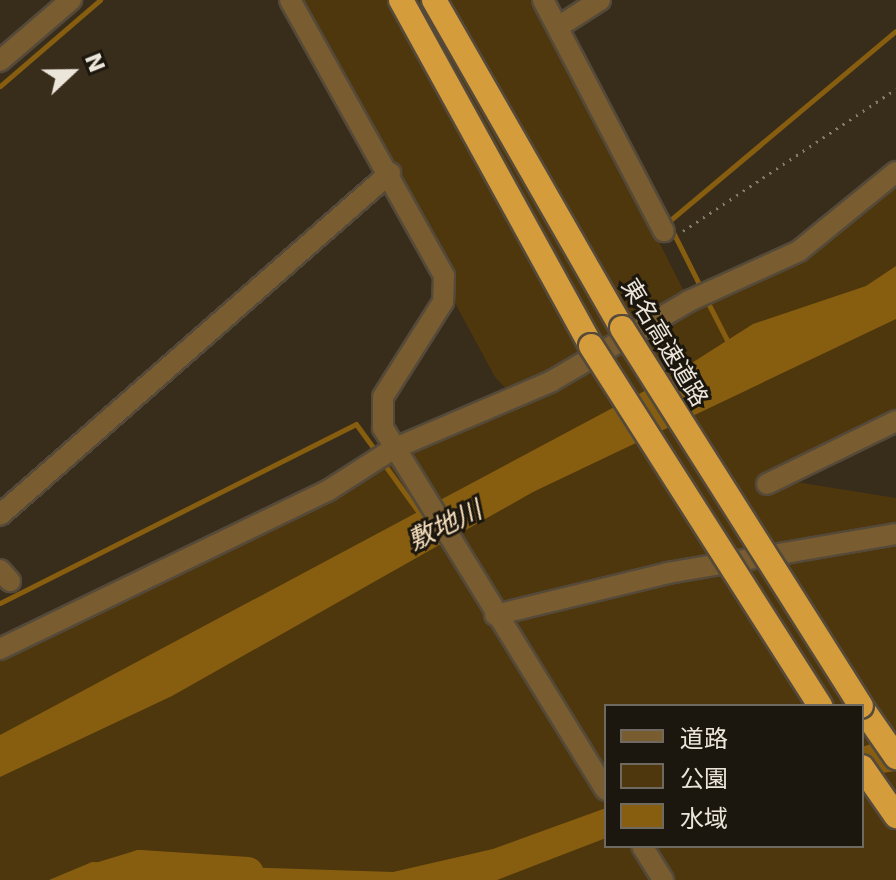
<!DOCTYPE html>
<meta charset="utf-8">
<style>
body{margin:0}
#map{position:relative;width:896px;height:880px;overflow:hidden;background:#382c1b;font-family:"DejaVu Sans","Noto Sans JP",sans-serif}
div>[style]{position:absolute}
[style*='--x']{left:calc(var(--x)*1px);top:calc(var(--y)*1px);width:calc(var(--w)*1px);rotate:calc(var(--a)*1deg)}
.green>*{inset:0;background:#4e360d}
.water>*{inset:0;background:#875e10}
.stream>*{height:5px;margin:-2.5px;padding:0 2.5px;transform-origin:2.5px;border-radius:2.5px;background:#875e10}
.river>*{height:32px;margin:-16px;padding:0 16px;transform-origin:16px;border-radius:16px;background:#875e10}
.path>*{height:3px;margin-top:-1.5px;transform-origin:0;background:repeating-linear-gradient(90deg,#867c6d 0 2px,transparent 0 8px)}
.roads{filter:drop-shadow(2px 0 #554a3a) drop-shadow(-2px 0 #554a3a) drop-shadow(0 2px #554a3a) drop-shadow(0 -2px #554a3a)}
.minor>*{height:20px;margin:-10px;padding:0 10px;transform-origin:10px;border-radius:10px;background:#795c2f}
.highway>*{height:24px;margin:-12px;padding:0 12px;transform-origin:12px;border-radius:12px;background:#d59c3c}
.bridges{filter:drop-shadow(2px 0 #554a3a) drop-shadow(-2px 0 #554a3a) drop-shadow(0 2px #554a3a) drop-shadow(0 -2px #554a3a)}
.highway-bridge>*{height:24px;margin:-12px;padding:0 12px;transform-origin:12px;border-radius:12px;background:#d59c3c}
span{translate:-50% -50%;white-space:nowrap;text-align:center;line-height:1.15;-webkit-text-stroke:6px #1b160e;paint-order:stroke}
.street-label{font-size:24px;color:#ece5da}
.water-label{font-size:26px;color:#f9e1be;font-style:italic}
.legend{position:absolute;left:604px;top:704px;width:260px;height:144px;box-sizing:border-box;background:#1b160e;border:2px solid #6f6960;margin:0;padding:10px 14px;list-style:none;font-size:24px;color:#ece5da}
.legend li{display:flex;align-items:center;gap:16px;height:40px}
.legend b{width:40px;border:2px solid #6f6960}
.north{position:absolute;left:32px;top:32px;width:80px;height:80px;-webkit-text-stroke:6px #1b160e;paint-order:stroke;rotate:68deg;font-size:22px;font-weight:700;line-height:32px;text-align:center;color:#ece5da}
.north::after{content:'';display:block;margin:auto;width:28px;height:36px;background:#ece5da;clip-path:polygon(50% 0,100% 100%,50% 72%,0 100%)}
</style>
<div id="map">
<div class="green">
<div style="clip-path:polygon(evenodd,291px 0,536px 0,689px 301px,583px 363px,764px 277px,896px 172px,896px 421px,778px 479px,896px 498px,896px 880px,0 880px,0 650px,512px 395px,495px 377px,291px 0,606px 706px,862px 706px,862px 846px,606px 846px,606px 706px)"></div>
</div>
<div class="water">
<div style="clip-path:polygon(896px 266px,896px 319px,533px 492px,172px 696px,0 777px,0 735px,665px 380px,753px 324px,866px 286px)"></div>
<div style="clip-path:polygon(896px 735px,896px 771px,862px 776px,862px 747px)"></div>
<div style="clip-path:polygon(606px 808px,606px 838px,497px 880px,49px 880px,92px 862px,393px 872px,493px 849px)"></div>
</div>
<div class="stream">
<div style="--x:0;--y:86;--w:132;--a:-40.7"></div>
<div style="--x:702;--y:290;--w:76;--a:-116.6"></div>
<div style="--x:668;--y:222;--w:297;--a:-40"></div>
<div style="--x:706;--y:299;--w:51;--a:62.9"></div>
<div style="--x:381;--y:460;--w:67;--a:54.2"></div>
<div style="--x:0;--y:603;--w:398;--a:-26.7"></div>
<div style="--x:356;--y:424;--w:34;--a:54"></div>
</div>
<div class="river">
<div style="--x:94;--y:880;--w:48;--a:-16.9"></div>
<div style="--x:140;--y:866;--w:108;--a:3.7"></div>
</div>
<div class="path">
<div style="--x:683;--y:231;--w:256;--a:-33.7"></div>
</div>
<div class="roads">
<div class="minor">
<div style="--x:290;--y:0;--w:316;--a:60.8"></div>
<div style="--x:444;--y:276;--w:26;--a:92"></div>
<div style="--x:443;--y:302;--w:112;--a:122.3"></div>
<div style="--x:383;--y:397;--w:31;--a:90"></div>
<div style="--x:383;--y:428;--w:425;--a:58.4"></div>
<div style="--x:543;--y:0;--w:261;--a:62.4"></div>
<div style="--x:558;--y:27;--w:50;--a:-32.7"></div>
<div style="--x:0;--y:61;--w:94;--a:-40.7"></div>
<div style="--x:767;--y:484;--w:144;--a:-26"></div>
<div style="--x:0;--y:515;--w:519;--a:-41.25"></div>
<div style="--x:0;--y:570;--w:15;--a:48"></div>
<div style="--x:495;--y:615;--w:178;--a:-13.6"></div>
<div style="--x:668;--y:573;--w:231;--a:-9.7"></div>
<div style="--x:0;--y:649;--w:365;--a:-25.8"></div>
<div style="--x:329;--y:490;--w:76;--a:-32.6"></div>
<div style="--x:393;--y:449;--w:171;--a:-23.1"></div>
<div style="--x:550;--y:382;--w:161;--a:-30.2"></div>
<div style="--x:689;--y:301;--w:121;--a:-24.4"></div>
<div style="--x:799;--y:251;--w:125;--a:-39.2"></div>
<div style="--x:642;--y:846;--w:40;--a:58"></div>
</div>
<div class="highway">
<div style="--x:401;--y:0;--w:395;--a:61.2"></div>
<div style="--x:434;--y:0;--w:378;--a:60.2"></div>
<div style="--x:862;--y:708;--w:60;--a:55.2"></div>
<div style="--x:862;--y:767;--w:60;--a:55.2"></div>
</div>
</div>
<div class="bridges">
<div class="highway-bridge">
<div style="--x:622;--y:328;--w:447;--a:57.7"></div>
<div style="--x:591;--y:346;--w:427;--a:57.5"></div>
</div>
</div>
<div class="street-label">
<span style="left:664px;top:343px;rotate:59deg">東名高速道路</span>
</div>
<div class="water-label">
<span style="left:445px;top:526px;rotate:-26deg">敷地川</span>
</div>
<ul class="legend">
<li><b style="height:10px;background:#795c2f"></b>道路</li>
<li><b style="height:22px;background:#4e360d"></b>公園</li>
<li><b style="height:22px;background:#875e10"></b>水域</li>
</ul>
<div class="north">N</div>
</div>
